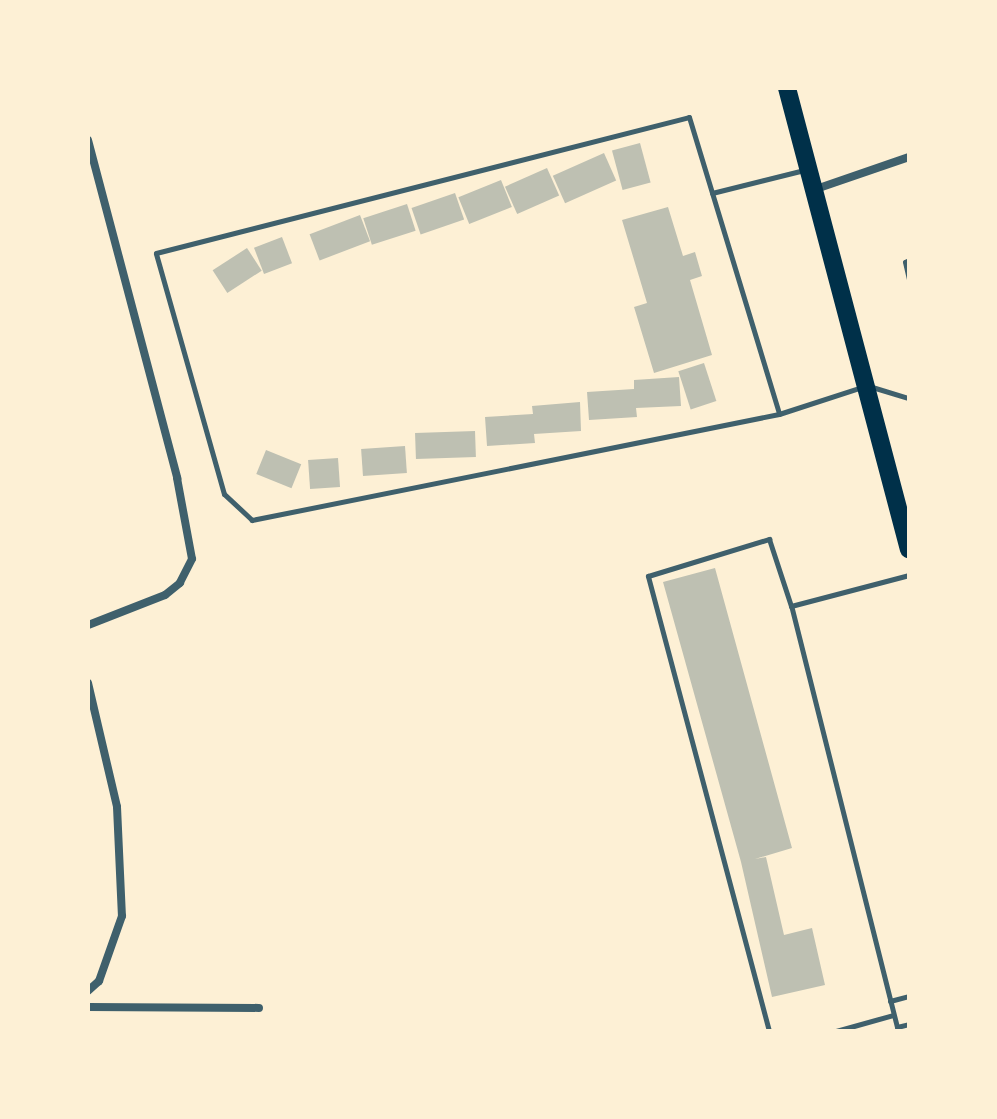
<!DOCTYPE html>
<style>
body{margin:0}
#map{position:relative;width:997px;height:1119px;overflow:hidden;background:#fdf0d5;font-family:Commissioner,sans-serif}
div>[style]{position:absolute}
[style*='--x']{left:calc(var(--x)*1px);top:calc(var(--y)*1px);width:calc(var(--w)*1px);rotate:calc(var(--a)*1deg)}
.building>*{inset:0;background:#bec0b2;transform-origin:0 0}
.service>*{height:5px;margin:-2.5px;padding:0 2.5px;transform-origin:2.5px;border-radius:2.5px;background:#3f606c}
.minor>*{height:8px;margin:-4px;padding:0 4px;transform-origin:4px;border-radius:4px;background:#3f606c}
.primary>*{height:18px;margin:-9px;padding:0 9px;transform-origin:9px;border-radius:9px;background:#003049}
span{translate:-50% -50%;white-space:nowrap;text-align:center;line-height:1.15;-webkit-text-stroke:6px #fdf0d5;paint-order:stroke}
.frame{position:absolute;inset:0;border:90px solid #fdf0d5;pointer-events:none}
</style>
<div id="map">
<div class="building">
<div style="left:640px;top:143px;width:41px;height:29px;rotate:75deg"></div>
<div style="left:604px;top:153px;width:30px;height:56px;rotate:66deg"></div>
<div style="left:547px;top:168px;width:30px;height:46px;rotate:66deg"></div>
<div style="left:501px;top:180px;width:29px;height:46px;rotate:68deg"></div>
<div style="left:455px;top:193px;width:28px;height:46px;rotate:71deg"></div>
<div style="left:407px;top:204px;width:28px;height:46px;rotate:72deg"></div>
<div style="clip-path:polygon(668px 207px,683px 256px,695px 252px,702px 276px,690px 280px,712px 355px,654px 373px,634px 307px,647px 303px,622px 220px)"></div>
<div style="left:360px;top:215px;width:28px;height:54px;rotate:69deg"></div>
<div style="left:282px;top:237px;width:28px;height:30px;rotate:69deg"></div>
<div style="left:247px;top:248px;width:27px;height:41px;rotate:57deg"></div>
<div style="left:704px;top:363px;width:40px;height:27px;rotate:72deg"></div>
<div style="clip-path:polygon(679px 377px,681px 406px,636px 408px,637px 417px,589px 420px,587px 392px,634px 389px,634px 380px)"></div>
<div style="clip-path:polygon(580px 402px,581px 431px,534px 434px,535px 443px,487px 446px,485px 417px,533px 414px,532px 406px)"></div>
<div style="left:475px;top:431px;width:26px;height:60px;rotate:88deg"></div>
<div style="left:405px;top:446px;width:27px;height:44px;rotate:86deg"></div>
<div style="left:266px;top:450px;width:38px;height:26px;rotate:22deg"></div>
<div style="left:338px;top:458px;width:29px;height:30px;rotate:86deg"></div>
<div style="clip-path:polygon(715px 568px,792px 848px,755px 859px,766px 857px,784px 935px,812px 928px,825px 985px,772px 997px,741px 862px,663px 582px)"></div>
</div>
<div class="service">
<div style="--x:689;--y:117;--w:310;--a:73.1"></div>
<div style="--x:779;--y:414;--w:538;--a:168.63"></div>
<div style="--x:252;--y:520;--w:38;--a:-137"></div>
<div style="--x:224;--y:494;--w:250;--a:-105.8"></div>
<div style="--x:156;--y:253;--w:550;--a:-14.31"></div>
<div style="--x:712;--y:193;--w:95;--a:-14"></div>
<div style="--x:909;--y:260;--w:4;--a:153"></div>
<div style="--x:905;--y:262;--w:18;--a:77"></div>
<div style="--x:872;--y:387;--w:39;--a:17"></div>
<div style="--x:779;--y:414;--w:87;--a:-18"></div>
<div style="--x:890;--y:1001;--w:20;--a:-15"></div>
<div style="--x:897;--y:1027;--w:12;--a:-14"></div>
<div style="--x:769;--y:1031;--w:471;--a:-104.9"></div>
<div style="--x:648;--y:576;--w:127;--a:-17"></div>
<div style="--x:769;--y:539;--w:71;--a:71.8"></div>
<div style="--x:836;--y:1031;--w:59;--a:-15.7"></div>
<div style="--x:898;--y:1031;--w:438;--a:-104.1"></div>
<div style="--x:791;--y:606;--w:122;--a:-14.7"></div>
</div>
<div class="minor">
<div style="--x:88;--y:140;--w:350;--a:75.2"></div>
<div style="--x:177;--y:478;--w:82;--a:79.5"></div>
<div style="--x:192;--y:559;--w:27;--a:117"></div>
<div style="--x:180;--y:583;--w:19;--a:141"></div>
<div style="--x:165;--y:595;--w:83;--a:158.7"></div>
<div style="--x:816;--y:189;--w:98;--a:-19"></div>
<div style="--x:88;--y:683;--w:127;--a:76.8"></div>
<div style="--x:117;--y:807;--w:109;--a:87.4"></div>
<div style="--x:122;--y:916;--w:69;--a:109.5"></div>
<div style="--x:99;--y:981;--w:15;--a:138"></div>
<div style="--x:88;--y:1007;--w:171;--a:0.3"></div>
</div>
<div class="primary">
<div style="--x:787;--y:88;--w:477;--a:75.2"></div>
</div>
<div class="frame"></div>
</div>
